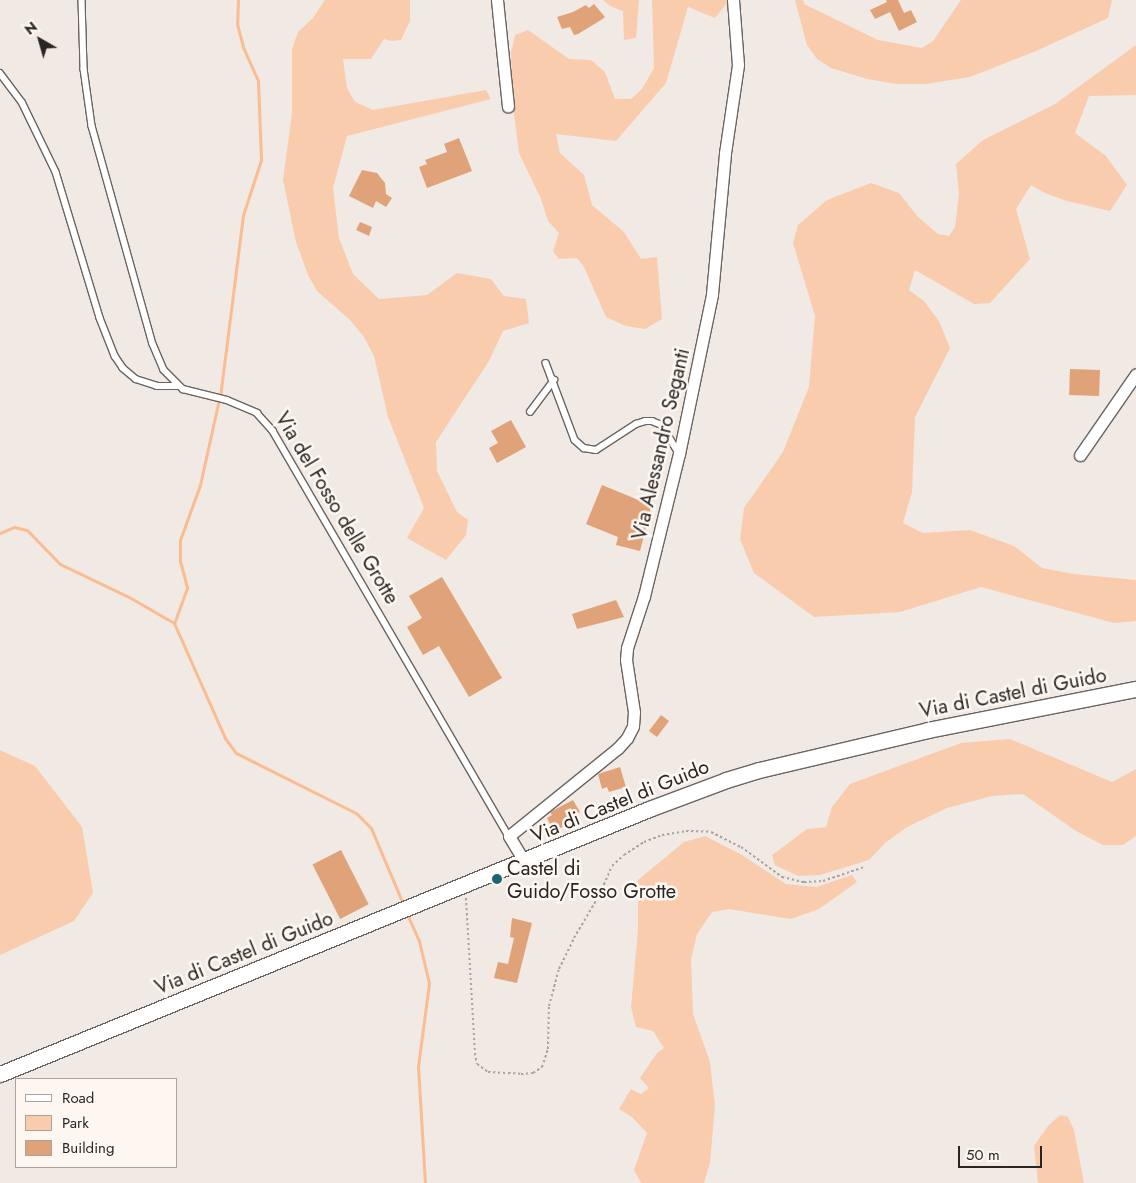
<!DOCTYPE html>
<style>
body{margin:0}
#map{position:relative;width:1136px;height:1183px;overflow:hidden;background:#f1e9e4;font-family:Jost,sans-serif}
div>[style]{position:absolute}
[style*='--x']{left:calc(var(--x)*1px);top:calc(var(--y)*1px);width:calc(var(--w)*1px);rotate:calc(var(--a)*1deg)}
.green>*{inset:0;background:#f9ccae}
.stream>*{height:3px;margin:-1.5px;padding:0 1.5px;transform-origin:1.5px;border-radius:1.5px;background:#fabc91}
.building>*{inset:0;background:#e0a379;transform-origin:0 0}
.path>*{height:2px;margin-top:-1px;transform-origin:0;background:repeating-linear-gradient(90deg,#a9a39f 0 2.5px,transparent 0 5px)}
.roads{filter:drop-shadow(1px 0 #6a6460) drop-shadow(-1px 0 #6a6460) drop-shadow(0 1px #6a6460) drop-shadow(0 -1px #6a6460)}
.lane>*{height:5.5px;margin:-2.75px;padding:0 2.75px;transform-origin:2.75px;border-radius:2.75px;background:#fff}
.street>*{height:11px;margin:-5.5px;padding:0 5.5px;transform-origin:5.5px;border-radius:5.5px;background:#fff}
.secondary>*{height:15px;margin:-7.5px;padding:0 7.5px;transform-origin:7.5px;border-radius:7.5px;background:#fff}
.dots>*{width:14px;height:14px;translate:-50% -50%;box-sizing:border-box;border:2px solid #fef6f1;border-radius:50%}
span{translate:-50% -50%;white-space:nowrap;text-align:center;line-height:1.15;-webkit-text-stroke:5px #fef6f1;paint-order:stroke}
.street-label{font-size:20px;color:#282624}
.poi-label{font-size:20px;color:#282624}
.left{translate:0 -50%;text-align:left}
.legend{position:absolute;left:15px;top:1078px;width:162px;height:90px;box-sizing:border-box;background:#fef6f1;border:1px solid #a8a39f;margin:0;padding:6px 9px;list-style:none;font-size:15px;color:#282624}
.legend li{display:flex;align-items:center;gap:10px;height:25px}
.legend b{width:25px;border:1px solid #a8a39f}
.north{position:absolute;left:15px;top:15px;width:50px;height:50px;-webkit-text-stroke:4px #fef6f1;paint-order:stroke;rotate:322deg;font-size:14px;font-weight:700;line-height:20px;text-align:center;color:#282624}
.north::after{content:'';display:block;margin:auto;width:18px;height:22px;background:#282624;clip-path:polygon(50% 0,100% 100%,50% 72%,0 100%)}
.scale{position:absolute;left:958px;top:1146px;width:84px;height:22px;box-sizing:border-box;border:2px solid #282624;border-top:0;padding-left:6px;font-size:15px;line-height:18px;white-space:nowrap;color:#282624;-webkit-text-stroke:4px #fef6f1;paint-order:stroke}
</style>
<div id="map">
<div class="green">
<div style="clip-path:polygon(325px 0,410px 0,410px 21px,401px 40px,391px 41px,384px 39px,371px 59px,343px 59px,347px 88px,355px 102px,373px 110px,486px 90px,491px 99px,347px 136px,333px 188px,339px 238px,353px 274px,379px 299px,427px 295px,457px 273px,491px 279px,504px 296px,526px 299px,529px 323px,503px 331px,489px 361px,436px 442px,437px 471px,457px 512px,468px 520px,466px 535px,446px 560px,407px 538px,424px 508px,388px 417px,374px 356px,364px 337px,350px 320px,317px 291px,308px 275px,296px 242px,283px 180px,292px 113px,292px 49px,298px 32px,313px 18px)"></div>
<div style="clip-path:polygon(603px 0,639px 0,636px 38px,624px 40px,623px 11px,610px 6px)"></div>
<div style="clip-path:polygon(652px 0,727px 0,728px 2px,715px 18px,688px 7px,666px 83px,616px 141px,556px 134px,560px 153px,584px 175px,592px 205px,624px 232px,641px 259px,657px 257px,662px 319px,645px 329px,626px 326px,606px 317px,584px 267px,577px 258px,559px 259px,553px 251px,559px 233px,548px 221px,541px 199px,519px 153px,512px 98px,511px 53px,515px 35px,528px 30px,569px 59px,591px 60px,605px 72px,615px 99px,631px 99px,642px 89px,654px 68px)"></div>
<div style="clip-path:polygon(795px 0,803px 0,804px 4px,878px 40px,922px 48px,933px 41px,961px 0,1112px 0,1108px 18px,1036px 51px,970px 77px,925px 84px,897px 84px,867px 79px,831px 68px,817px 59px,807px 45px)"></div>
<div style="clip-path:polygon(1136px 45px,1136px 95px,1089px 96px,1075px 133px,1106px 156px,1127px 185px,1110px 211px,1067px 201px,1045px 193px,1031px 185px,1016px 209px,1030px 259px,990px 303px,974px 304px,915px 270px,909px 290px,924px 301px,939px 321px,950px 348px,915px 417px,912px 492px,903px 523px,923px 533px,970px 530px,1014px 546px,1042px 568px,1074px 574px,1136px 580px,1136px 621px,1114px 623px,981px 587px,900px 612px,814px 617px,754px 573px,740px 539px,744px 508px,783px 452px,809px 387px,815px 316px,793px 243px,798px 225px,827px 200px,871px 183px,899px 193px,918px 217px,938px 234px,949px 236px,955px 227px,959px 194px,956px 164px,983px 140px,1055px 104px)"></div>
<div style="clip-path:polygon(1010px 739px,1112px 782px,1136px 769px,1136px 836px,1123px 845px,1103px 845px,1076px 831px,1023px 794px,992px 796px,947px 808px,907px 827px,885px 843px,869px 860px,820px 875px,798px 876px,775px 865px,772px 855px,807px 829px,826px 827px,832px 807px,850px 784px,961px 743px)"></div>
<div style="clip-path:polygon(0 750px,35px 766px,82px 827px,93px 893px,74px 921px,0 955px)"></div>
<div style="clip-path:polygon(705px 836px,742px 855px,786px 884px,816px 887px,852px 875px,857px 882px,819px 909px,791px 919px,729px 909px,712px 912px,697px 934px,691px 959px,693px 1014px,710px 1062px,715px 1106px,710px 1163px,704px 1183px,641px 1183px,634px 1170px,647px 1133px,632px 1117px,619px 1109px,631px 1089px,641px 1094px,649px 1088px,640px 1078px,657px 1053px,664px 1048px,653px 1031px,636px 1027px,631px 1007px,638px 930px,638px 880px,684px 842px)"></div>
<div style="clip-path:polygon(1060px 1115px,1068px 1117px,1074px 1130px,1084px 1183px,1038px 1183px,1034px 1146px,1048px 1126px)"></div>
</div>
<div class="stream">
<div style="--x:238;--y:0;--w:24;--a:92"></div>
<div style="--x:237;--y:24;--w:24;--a:75"></div>
<div style="--x:243;--y:47;--w:37;--a:66"></div>
<div style="--x:258;--y:81;--w:79;--a:87.8"></div>
<div style="--x:261;--y:160;--w:58;--a:108.1"></div>
<div style="--x:243;--y:215;--w:176;--a:97.2"></div>
<div style="--x:221;--y:390;--w:97;--a:102.5"></div>
<div style="--x:200;--y:485;--w:59;--a:110"></div>
<div style="--x:180;--y:540;--w:21;--a:90"></div>
<div style="--x:180;--y:561;--w:28;--a:75"></div>
<div style="--x:187;--y:588;--w:37;--a:110"></div>
<div style="--x:174;--y:623;--w:126;--a:66.1"></div>
<div style="--x:225;--y:738;--w:19;--a:54"></div>
<div style="--x:236;--y:753;--w:134;--a:26.6"></div>
<div style="--x:356;--y:813;--w:21;--a:45"></div>
<div style="--x:371;--y:828;--w:85;--a:67.1"></div>
<div style="--x:0;--y:533;--w:15;--a:-23"></div>
<div style="--x:14;--y:527;--w:13;--a:13"></div>
<div style="--x:27;--y:530;--w:47;--a:45.9"></div>
<div style="--x:60;--y:564;--w:76;--a:25.6"></div>
<div style="--x:129;--y:597;--w:52;--a:30"></div>
<div style="--x:407;--y:914;--w:30;--a:66"></div>
<div style="--x:419;--y:941;--w:43;--a:76.6"></div>
<div style="--x:429;--y:983;--w:84;--a:97.5"></div>
<div style="--x:418;--y:1066;--w:117;--a:86.6"></div>
</div>
<div class="building">
<div style="clip-path:polygon(886px 0,898px 0,904px 13px,911px 10px,917px 22px,899px 31px,890px 12px,875px 19px,870px 10px,887px 2px)"></div>
<div style="clip-path:polygon(594px 4px,605px 17px,601px 20px,578px 34px,574px 35px,570px 27px,562px 29px,557px 17px,573px 12px,586px 5px,589px 8px)"></div>
<div style="clip-path:polygon(459px 138px,472px 171px,427px 188px,419px 167px,427px 164px,425px 160px,447px 152px,444px 144px)"></div>
<div style="clip-path:polygon(362px 170px,377px 173px,385px 183px,386px 194px,392px 198px,386px 207px,376px 201px,373px 208px,349px 196px)"></div>
<div style="clip-path:polygon(360px 222px,372px 227px,369px 236px,356px 230px)"></div>
<div style="left:1070px;top:369px;width:30px;height:26px;rotate:2deg"></div>
<div style="clip-path:polygon(511px 420px,526px 447px,497px 463px,489px 448px,498px 443px,491px 431px)"></div>
<div style="clip-path:polygon(602px 485px,636px 499px,636px 496px,653px 500px,640px 551px,616px 545px,618px 537px,586px 524px)"></div>
<div style="clip-path:polygon(442px 577px,502px 678px,469px 697px,439px 646px,423px 655px,407px 627px,422px 618px,409px 596px)"></div>
<div style="clip-path:polygon(616px 600px,624px 617px,577px 629px,572px 614px)"></div>
<div style="left:661px;top:715px;width:10px;height:20px;rotate:37deg"></div>
<div style="clip-path:polygon(620px 767px,626px 787px,609px 792px,607px 787px,602px 789px,598px 774px)"></div>
<div style="clip-path:polygon(573px 800px,580px 812px,567px 819px,569px 823px,554px 832px,547px 818px,552px 815px,550px 812px)"></div>
<div style="left:341px;top:850px;width:61px;height:32px;rotate:63deg"></div>
<div style="clip-path:polygon(512px 918px,532px 923px,517px 983px,494px 978px,498px 962px,508px 964px,514px 938px,510px 937px)"></div>
</div>
<div class="path">
<div style="--x:466;--y:898;--w:155;--a:86.7"></div>
<div style="--x:475;--y:1053;--w:11;--a:80"></div>
<div style="--x:477;--y:1064;--w:14;--a:36"></div>
<div style="--x:488;--y:1072;--w:33;--a:3"></div>
<div style="--x:521;--y:1074;--w:12;--a:-5"></div>
<div style="--x:533;--y:1073;--w:11;--a:-34"></div>
<div style="--x:542;--y:1067;--w:19;--a:-72"></div>
<div style="--x:548;--y:1049;--w:43;--a:-88.7"></div>
<div style="--x:549;--y:1006;--w:38;--a:-75"></div>
<div style="--x:559;--y:969;--w:34;--a:-64"></div>
<div style="--x:574;--y:938;--w:51;--a:-59.4"></div>
<div style="--x:600;--y:894;--w:30;--a:-67"></div>
<div style="--x:612;--y:866;--w:16;--a:-43"></div>
<div style="--x:624;--y:855;--w:24;--a:-33"></div>
<div style="--x:644;--y:842;--w:19;--a:-21"></div>
<div style="--x:662;--y:835;--w:24;--a:-9"></div>
<div style="--x:686;--y:831;--w:25;--a:2"></div>
<div style="--x:711;--y:832;--w:34;--a:27"></div>
<div style="--x:741;--y:847;--w:51;--a:36.2"></div>
<div style="--x:782;--y:877;--w:23;--a:13"></div>
<div style="--x:804;--y:882;--w:19;--a:-3"></div>
<div style="--x:823;--y:881;--w:43;--a:-18.9"></div>
</div>
<div class="roads">
<div class="lane">
<div style="--x:82;--y:0;--w:69;--a:88.3"></div>
<div style="--x:84;--y:69;--w:58;--a:82"></div>
<div style="--x:92;--y:126;--w:226;--a:74.4"></div>
<div style="--x:153;--y:344;--w:28;--a:67"></div>
<div style="--x:164;--y:370;--w:27;--a:45"></div>
<div style="--x:183;--y:389;--w:45;--a:14"></div>
<div style="--x:227;--y:400;--w:33;--a:23"></div>
<div style="--x:257;--y:413;--w:24;--a:48"></div>
<div style="--x:273;--y:431;--w:469;--a:59.8"></div>
<div style="--x:0;--y:73;--w:36;--a:53"></div>
<div style="--x:22;--y:102;--w:78;--a:64.1"></div>
<div style="--x:56;--y:172;--w:152;--a:73.2"></div>
<div style="--x:100;--y:318;--w:41;--a:68.5"></div>
<div style="--x:115;--y:356;--w:14;--a:56"></div>
<div style="--x:123;--y:368;--w:17;--a:40"></div>
<div style="--x:136;--y:379;--w:22;--a:18"></div>
<div style="--x:157;--y:386;--w:20;--a:0"></div>
<div style="--x:546;--y:363;--w:82;--a:69.4"></div>
<div style="--x:575;--y:440;--w:12;--a:42"></div>
<div style="--x:584;--y:448;--w:12;--a:9"></div>
<div style="--x:596;--y:450;--w:48;--a:-33"></div>
<div style="--x:636;--y:424;--w:9;--a:-18"></div>
<div style="--x:645;--y:421;--w:7;--a:0"></div>
<div style="--x:652;--y:421;--w:11;--a:22"></div>
<div style="--x:662;--y:425;--w:31;--a:59"></div>
<div style="--x:530;--y:412;--w:40;--a:-53"></div>
</div>
<div class="street">
<div style="--x:497;--y:0;--w:107;--a:84.1"></div>
<div style="--x:1080;--y:455;--w:98;--a:-55.3"></div>
<div style="--x:524;--y:861;--w:29;--a:-121"></div>
<div style="--x:509;--y:836;--w:140;--a:-38.9"></div>
<div style="--x:618;--y:748;--w:13;--a:-48"></div>
<div style="--x:627;--y:738;--w:13;--a:-63"></div>
<div style="--x:633;--y:726;--w:14;--a:-86"></div>
<div style="--x:634;--y:712;--w:53;--a:-98.7"></div>
<div style="--x:626;--y:660;--w:12;--a:-85"></div>
<div style="--x:627;--y:648;--w:55;--a:-71.9"></div>
<div style="--x:644;--y:596;--w:146;--a:-76.2"></div>
<div style="--x:679;--y:454;--w:163;--a:-78.3"></div>
<div style="--x:712;--y:294;--w:142;--a:-84.7"></div>
<div style="--x:725;--y:153;--w:89;--a:-81.6"></div>
<div style="--x:738;--y:65;--w:65;--a:-94.4"></div>
</div>
<div class="secondary">
<div style="--x:0;--y:1074;--w:701;--a:-22.21"></div>
<div style="--x:649;--y:809;--w:82;--a:-20.6"></div>
<div style="--x:726;--y:780;--w:34;--a:-17"></div>
<div style="--x:759;--y:770;--w:174;--a:-13.3"></div>
<div style="--x:928;--y:730;--w:212;--a:-11.2"></div>
</div>
</div>
<div class="dots">
<div style="left:497px;top:879px;background:#19666e"></div>
</div>
<div class="street-label">
<span style="left:661px;top:444px;rotate:-77deg">Via Alessandro Seganti</span>
<span style="left:337px;top:508px;rotate:59deg">Via del Fosso delle Grotte</span>
<span style="left:1013px;top:693px;rotate:-11deg">Via di Castel di Guido</span>
<span style="left:620px;top:801px;rotate:-22deg">Via di Castel di Guido</span>
<span style="left:244px;top:953px;rotate:-22deg">Via di Castel di Guido</span>
</div>
<div class="poi-label">
<span class="left" style="left:507px;top:880px">Castel di<br>Guido/Fosso Grotte</span>
</div>
<ul class="legend">
<li><b style="height:6px;background:#fff"></b>Road</li>
<li><b style="height:14px;background:#f9ccae"></b>Park</li>
<li><b style="height:14px;background:#e0a379"></b>Building</li>
</ul>
<div class="north">N</div>
<div class="scale">50 m</div>
</div>
